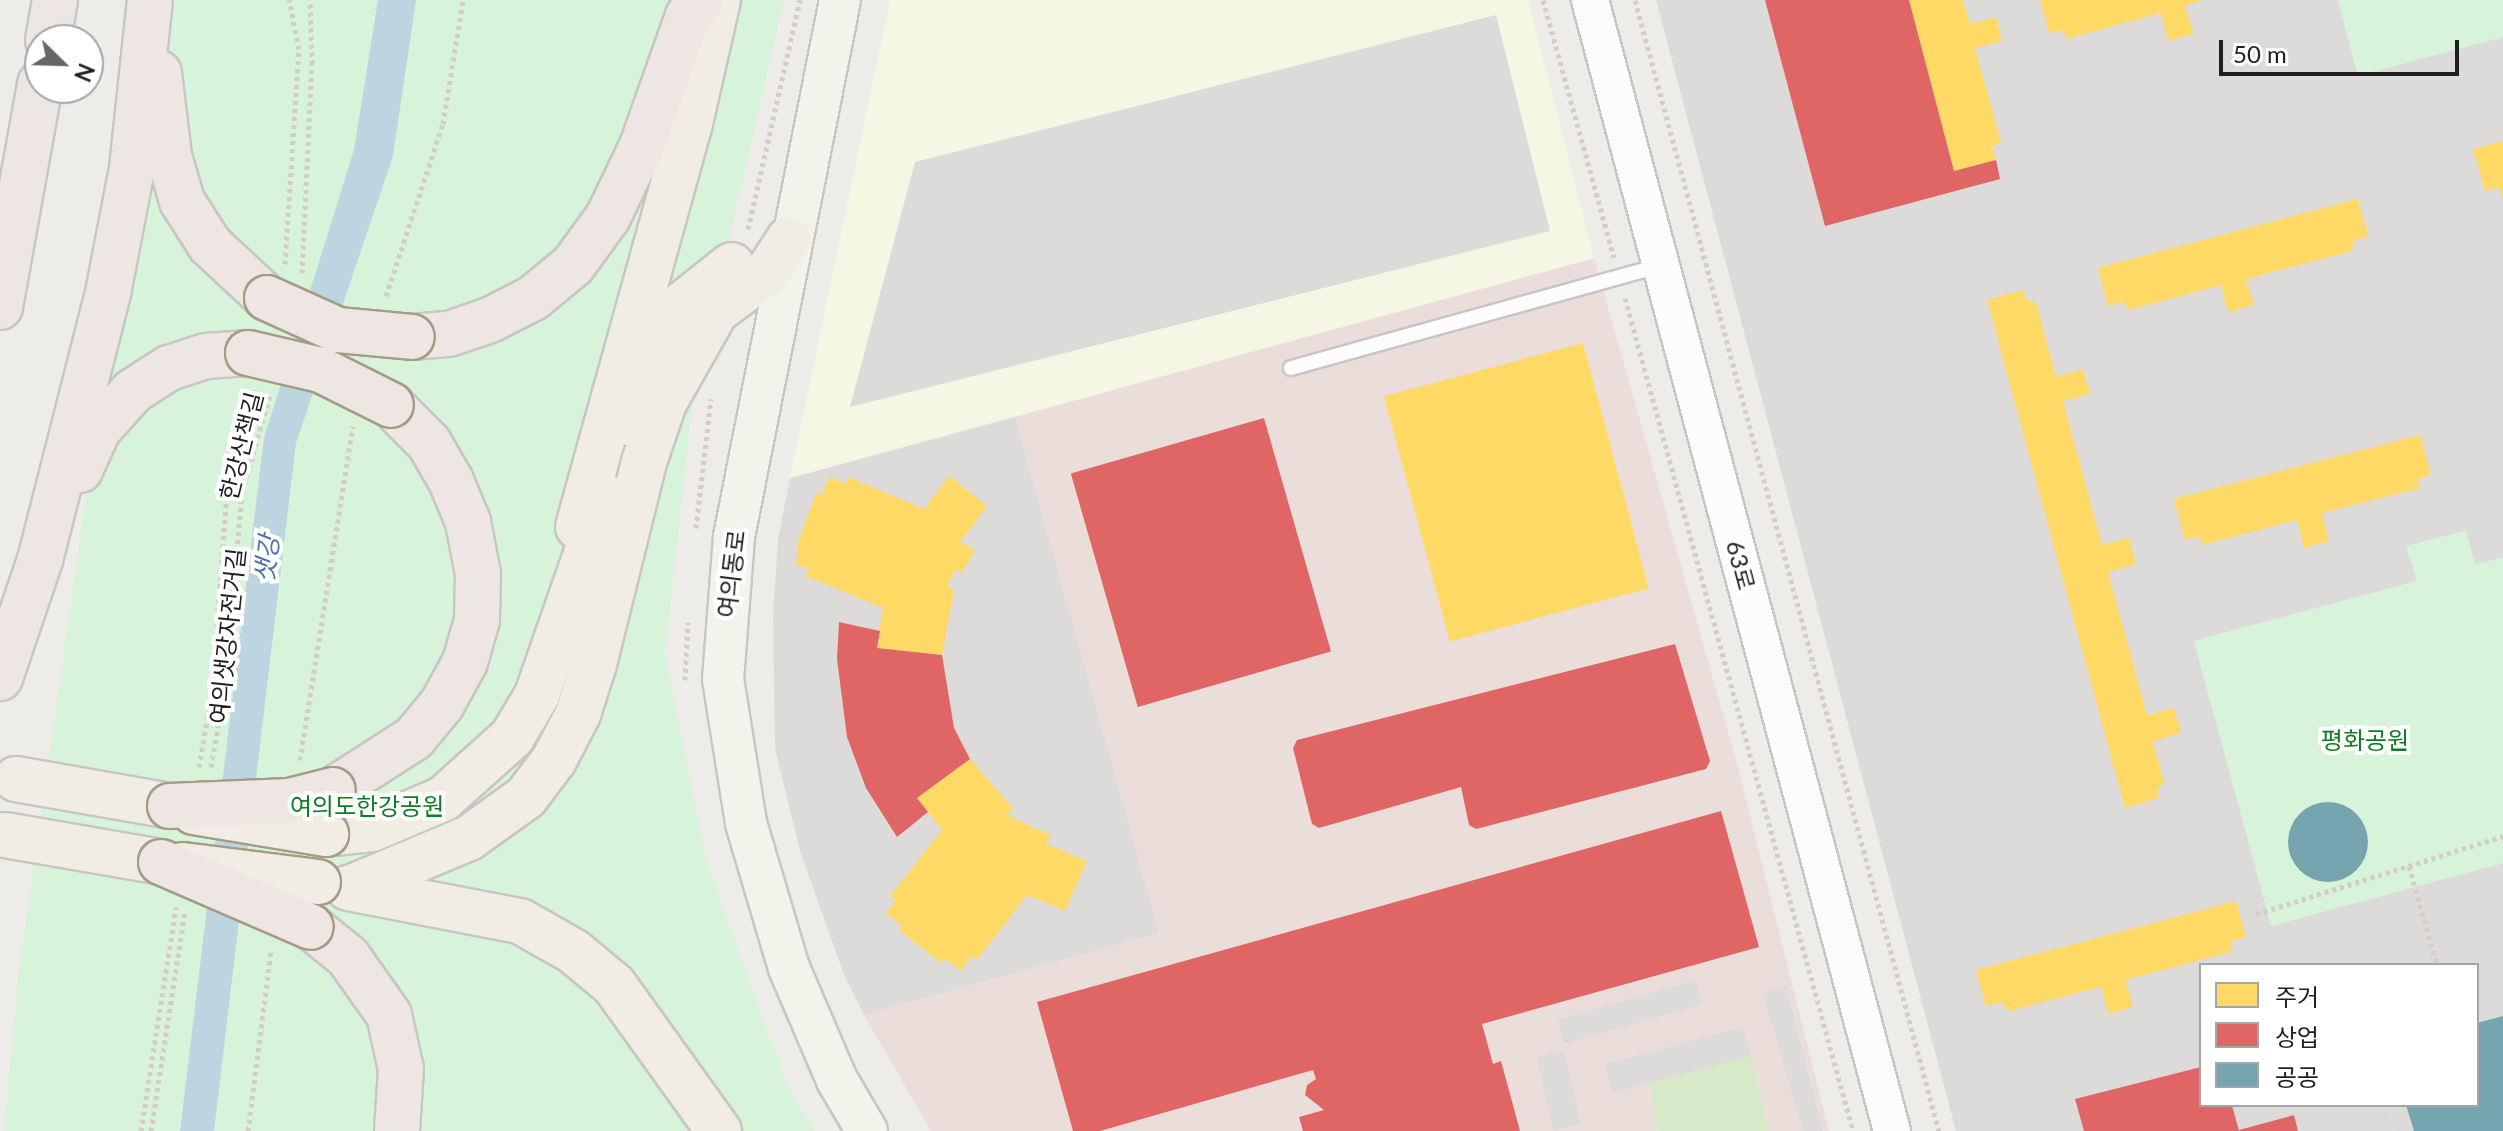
<!DOCTYPE html>
<meta charset="utf-8">
<style>
body{margin:0}
#map{position:relative;width:2503px;height:1131px;overflow:hidden;background:#eeece8;font-family:Lato,"Noto Sans KR",sans-serif}
div>[style]{position:absolute}
[style*='--x']{left:calc(var(--x)*1px);top:calc(var(--y)*1px);width:calc(var(--w)*1px);rotate:calc(var(--a)*1deg)}
.residential>*{inset:0;background:#dddbd9}
.commercial>*{inset:0;background:#ebdeda}
.education>*{inset:0;background:#f5f6e4}
.religious>*{inset:0;background:#dcdbd9;transform-origin:0 0}
.grass>*{inset:0;background:#d7eac8}
.park>*{inset:0;background:#d7f3da}
.water>*{inset:0;background:#bdd5e0}
.homes>*{inset:0;background:#ffd966;transform-origin:0 0}
.shops>*{inset:0;background:#e06666;transform-origin:0 0}
.public>*{inset:0;background:#76a5af}
.round{border-radius:50%}
.path>*{height:5px;margin-top:-2.5px;transform-origin:0;background:repeating-linear-gradient(90deg,#d7cbc8 0 4px,transparent 0 8px)}
.roads{filter:drop-shadow(2px 0 #c6c6c4) drop-shadow(-2px 0 #c6c6c4) drop-shadow(0 2px #c6c6c4) drop-shadow(0 -2px #c6c6c4)}
.service>*{height:14px;margin:-7px;padding:0 7px;transform-origin:7px;border-radius:7px;background:#fcfcfc}
.tertiary>*{height:36px;margin:-18px;padding:0 18px;transform-origin:18px;border-radius:18px;background:#fcfcfc}
.secondary>*{height:40px;margin:-20px;padding:0 20px;transform-origin:20px;border-radius:20px;background:#f2f3eb}
.primary>*{height:44px;margin:-22px;padding:0 22px;transform-origin:22px;border-radius:22px;background:#f1ede5}
.trunk>*{height:44px;margin:-22px;padding:0 22px;transform-origin:22px;border-radius:22px;background:#eee6e2}
.bridges{filter:drop-shadow(2px 0 #a49c84) drop-shadow(-2px 0 #a49c84) drop-shadow(0 2px #a49c84) drop-shadow(0 -2px #a49c84)}
.primary-bridge>*{height:44px;margin:-22px;padding:0 22px;transform-origin:22px;border-radius:22px;background:#f1ede5}
.trunk-bridge>*{height:44px;margin:-22px;padding:0 22px;transform-origin:22px;border-radius:22px;background:#eee6e2}
span{translate:-50% -50%;white-space:nowrap;text-align:center;line-height:1.15;-webkit-text-stroke:8px #fff;paint-order:stroke}
.street-label{font-size:24px;color:#1f1f1f}
.park-label{font-size:24px;color:#0f7c23}
.water-label{font-size:26px;color:#4e74ad;font-style:italic}
.legend{position:absolute;left:2199px;top:963px;width:280px;height:144px;box-sizing:border-box;background:#fff;border:2px solid #a5a5a5;margin:0;padding:10px 14px;list-style:none;font-size:24px;color:#1f1f1f}
.legend li{display:flex;align-items:center;gap:16px;height:40px}
.legend b{width:40px;border:2px solid #a5a5a5}
.north{position:absolute;left:24px;top:24px;width:80px;height:80px;box-sizing:border-box;background:#fff;border:2px solid #a5a5a5;border-radius:50%;rotate:113deg;font-size:22px;font-weight:700;line-height:32px;text-align:center;color:#1f1f1f}
.north::after{content:'';display:block;margin:auto;width:28px;height:36px;background:#676765;clip-path:polygon(50% 0,100% 100%,50% 72%,0 100%)}
.scale{position:absolute;left:2219px;top:40px;width:240px;height:36px;box-sizing:border-box;border:4px solid #1f1f1f;border-top:0;padding-left:10px;font-size:24px;line-height:28px;white-space:nowrap;color:#1f1f1f;-webkit-text-stroke:6px #fff;paint-order:stroke}
</style>
<div id="map">
<div class="residential">
<div style="clip-path:polygon(1656px 0,2338px 0,2358px 75px,2503px 37px,2503px 558px,2475px 565px,2465px 531px,2407px 546px,2417px 581px,2194px 641px,2272px 925px,2503px 863px,2503px 936px,2393px 965px,2201px 965px,2201px 1105px,2387px 1105px,2394px 1131px,1956px 1131px)"></div>
<div style="clip-path:polygon(1015px 417px,1160px 933px,864px 1015px,844px 975px,800px 851px,775px 748px,773px 615px,778px 539px,790px 478px)"></div>
</div>
<div class="commercial">
<div style="clip-path:polygon(1594px 258px,1740px 774px,1829px 1131px,931px 1131px,864px 1015px,1159px 933px,1015px 417px)"></div>
</div>
<div class="education">
<div style="clip-path:polygon(890px 0,1528px 0,1594px 258px,790px 478px)"></div>
</div>
<div class="religious">
<div style="clip-path:polygon(1496px 15px,1550px 231px,850px 407px,915px 162px)"></div>
<div style="left:1887px;top:328px;width:531px;height:117px;rotate:76deg"></div>
<div style="clip-path:polygon(2503px 936px,2503px 1131px,2394px 1131px,2387px 1105px,2477px 1105px,2477px 965px,2393px 965px)"></div>
<div style="left:1696px;top:980px;width:25px;height:144px;rotate:74deg"></div>
<div style="clip-path:polygon(1786px 985px,1823px 1131px,1803px 1131px,1763px 993px)"></div>
<div style="left:1743px;top:1027px;width:30px;height:143px;rotate:75deg"></div>
<div style="left:1564px;top:1051px;width:75px;height:28px;rotate:77deg"></div>
</div>
<div class="grass">
<div style="clip-path:polygon(1751px 1056px,1769px 1131px,1658px 1131px,1650px 1084px)"></div>
</div>
<div class="park">
<div style="clip-path:polygon(156px 0,784px 0,693px 396px,665px 655px,706px 860px,783px 1075px,814px 1131px,4px 1131px,18px 977px)"></div>
<div style="clip-path:polygon(2338px 0,2503px 0,2503px 37px,2358px 76px)"></div>
<div style="clip-path:polygon(2466px 531px,2475px 564px,2503px 558px,2503px 863px,2271px 926px,2194px 641px,2417px 581px,2406px 546px)"></div>
</div>
<div class="water">
<div style="clip-path:polygon(378px 0,416px 0,393px 156px,296px 443px,214px 1131px,180px 1131px,264px 438px,354px 150px)"></div>
</div>
<div class="homes">
<div style="clip-path:polygon(1909px 0,1963px 0,1970px 24px,1996px 17px,2002px 41px,1975px 48px,2001px 143px,1992px 146px,1996px 160px,1954px 171px)"></div>
<div style="clip-path:polygon(2040px 0,2199px 0,2199px 1px,2185px 5px,2193px 34px,2168px 41px,2161px 13px,2066px 39px,2064px 30px,2049px 33px)"></div>
<div style="clip-path:polygon(2503px 141px,2503px 198px,2502px 198px,2499px 187px,2485px 191px,2473px 149px)"></div>
<div style="clip-path:polygon(2358px 199px,2368px 236px,2353px 241px,2352px 251px,2246px 279px,2254px 305px,2228px 312px,2221px 285px,2129px 310px,2123px 302px,2108px 306px,2098px 268px)"></div>
<div style="clip-path:polygon(2023px 290px,2026px 300px,2036px 302px,2056px 377px,2083px 369px,2090px 394px,2063px 401px,2102px 545px,2129px 538px,2136px 564px,2108px 572px,2147px 715px,2174px 708px,2181px 733px,2153px 741px,2164px 783px,2157px 789px,2159px 798px,2125px 808px,1987px 300px)"></div>
<div style="left:1583px;top:343px;width:254px;height:206px;rotate:75deg"></div>
<div style="clip-path:polygon(2420px 435px,2431px 475px,2417px 479px,2420px 488px,2322px 513px,2329px 541px,2304px 548px,2297px 520px,2202px 545px,2200px 536px,2185px 540px,2174px 499px)"></div>
<div style="clip-path:polygon(949px 476px,987px 506px,960px 542px,975px 550px,962px 573px,955px 570px,947px 587px,954px 590px,942px 655px,877px 648px,883px 608px,806px 576px,808px 569px,796px 564px,798px 543px,816px 493px,821px 496px,829px 477px,845px 484px,848px 477px,924px 509px)"></div>
<div style="clip-path:polygon(970px 759px,1013px 809px,1007px 815px,1050px 835px,1046px 844px,1087px 861px,1065px 911px,1027px 895px,977px 960px,971px 956px,961px 971px,945px 959px,941px 963px,899px 930px,902px 926px,886px 913px,896px 900px,890px 896px,942px 830px,917px 798px)"></div>
<div style="clip-path:polygon(2236px 901px,2246px 937px,2231px 941px,2231px 952px,2125px 980px,2133px 1007px,2108px 1014px,2101px 987px,2008px 1011px,2002px 1002px,1986px 1006px,1976px 970px)"></div>
</div>
<div class="shops">
<div style="clip-path:polygon(1765px 0,1909px 0,1954px 171px,1996px 160px,2000px 179px,1825px 226px)"></div>
<div style="left:1264px;top:418px;width:243px;height:201px;rotate:74deg"></div>
<div style="clip-path:polygon(839px 622px,880px 631px,877px 648px,942px 655px,954px 728px,970px 759px,917px 798px,928px 812px,897px 837px,866px 788px,847px 737px,837px 659px)"></div>
<div style="clip-path:polygon(1675px 644px,1710px 761px,1706px 769px,1476px 829px,1469px 825px,1461px 787px,1319px 828px,1312px 824px,1293px 748px,1297px 740px)"></div>
<div style="clip-path:polygon(1721px 811px,1759px 947px,1482px 1024px,1493px 1064px,1501px 1061px,1520px 1131px,1303px 1131px,1299px 1117px,1324px 1110px,1305px 1095px,1307px 1085px,1316px 1079px,1313px 1070px,1100px 1131px,1073px 1131px,1037px 1002px)"></div>
<div style="clip-path:polygon(2201px 1067px,2201px 1105px,2232px 1105px,2239px 1131px,2084px 1131px,2075px 1099px)"></div>
<div style="clip-path:polygon(2294px 1115px,2298px 1131px,2239px 1131px,2239px 1130px)"></div>
</div>
<div class="public">
<div class="round" style="left:2288px;top:802px;width:80px;height:80px"></div>
<div style="clip-path:polygon(2503px 1016px,2503px 1131px,2414px 1131px,2406px 1105px,2477px 1105px,2477px 1023px)"></div>
</div>
<div class="path">
<div style="--x:1543;--y:0;--w:267;--a:74.6"></div>
<div style="--x:1635;--y:0;--w:1171;--a:74.96"></div>
<div style="--x:748;--y:229;--w:235;--a:-77.2"></div>
<div style="--x:285;--y:264;--w:215;--a:-86.3"></div>
<div style="--x:299;--y:49;--w:50;--a:-101.5"></div>
<div style="--x:302;--y:273;--w:209;--a:-87.3"></div>
<div style="--x:312;--y:64;--w:64;--a:-91.8"></div>
<div style="--x:386;--y:296;--w:181;--a:-71.7"></div>
<div style="--x:443;--y:124;--w:126;--a:-80.8"></div>
<div style="--x:1625;--y:298;--w:864;--a:74.69"></div>
<div style="--x:696;--y:528;--w:130;--a:-83.4"></div>
<div style="--x:685;--y:680;--w:58;--a:-87"></div>
<div style="--x:300;--y:760;--w:338;--a:-81"></div>
<div style="--x:199;--y:767;--w:77;--a:-80.3"></div>
<div style="--x:212;--y:691;--w:201;--a:-85.7"></div>
<div style="--x:227;--y:491;--w:105;--a:-74.5"></div>
<div style="--x:211;--y:767;--w:81;--a:-80.1"></div>
<div style="--x:225;--y:687;--w:196;--a:-85"></div>
<div style="--x:242;--y:492;--w:101;--a:-73.9"></div>
<div style="--x:2409;--y:866;--w:103;--a:74.2"></div>
<div style="--x:2256;--y:914;--w:259;--a:-17.5"></div>
<div style="--x:141;--y:1131;--w:227;--a:-81.1"></div>
<div style="--x:151;--y:1131;--w:223;--a:-81.2"></div>
<div style="--x:248;--y:1131;--w:181;--a:-82.7"></div>
</div>
<div class="roads">
<div class="service">
<div style="--x:1291;--y:368;--w:383;--a:-15.5"></div>
</div>
<div class="tertiary">
<div style="--x:1590;--y:0;--w:1171;--a:75.05"></div>
</div>
<div class="secondary">
<div style="--x:840;--y:0;--w:547;--a:101.17"></div>
<div style="--x:734;--y:537;--w:142;--a:94.4"></div>
<div style="--x:723;--y:679;--w:146;--a:80.9"></div>
<div style="--x:746;--y:823;--w:151;--a:73.5"></div>
<div style="--x:789;--y:968;--w:122;--a:66.8"></div>
<div style="--x:837;--y:1080;--w:59;--a:59.5"></div>
</div>
<div class="primary">
<div style="--x:627;--y:423;--w:73;--a:-70.1"></div>
<div style="--x:652;--y:354;--w:56;--a:-59.7"></div>
<div style="--x:680;--y:306;--w:66;--a:-38.3"></div>
<div style="--x:578;--y:527;--w:419;--a:-74.5"></div>
<div style="--x:690;--y:123;--w:126;--a:-77.2"></div>
<div style="--x:16;--y:779;--w:156;--a:9.9"></div>
<div style="--x:326;--y:834;--w:46;--a:-6.2"></div>
<div style="--x:372;--y:829;--w:77;--a:-22.9"></div>
<div style="--x:443;--y:799;--w:93;--a:-41.9"></div>
<div style="--x:512;--y:737;--w:49;--a:-59.2"></div>
<div style="--x:537;--y:695;--w:210;--a:-70.8"></div>
<div style="--x:5;--y:835;--w:158;--a:9.8"></div>
<div style="--x:348;--y:888;--w:175;--a:10.9"></div>
<div style="--x:520;--y:921;--w:61;--a:29.5"></div>
<div style="--x:573;--y:951;--w:53;--a:39.7"></div>
<div style="--x:614;--y:985;--w:180;--a:54.3"></div>
<div style="--x:350;--y:888;--w:129;--a:-22.8"></div>
<div style="--x:469;--y:838;--w:70;--a:-35.7"></div>
<div style="--x:526;--y:797;--w:46;--a:-52.9"></div>
<div style="--x:554;--y:760;--w:52;--a:-62.4"></div>
<div style="--x:578;--y:714;--w:52;--a:-72.3"></div>
<div style="--x:594;--y:664;--w:208;--a:-76.1"></div>
<div style="--x:644;--y:462;--w:62;--a:-71.3"></div>
<div style="--x:664;--y:403;--w:106;--a:-60.5"></div>
<div style="--x:716;--y:311;--w:64;--a:-36.7"></div>
<div style="--x:767;--y:273;--w:40;--a:-57.1"></div>
</div>
<div class="trunk">
<div style="--x:48;--y:40;--w:41;--a:-80.1"></div>
<div style="--x:159;--y:73;--w:84;--a:83.1"></div>
<div style="--x:169;--y:156;--w:47;--a:73.9"></div>
<div style="--x:182;--y:201;--w:52;--a:57.5"></div>
<div style="--x:210;--y:245;--w:78;--a:42.9"></div>
<div style="--x:0;--y:307;--w:227;--a:-79.8"></div>
<div style="--x:412;--y:337;--w:37;--a:-5"></div>
<div style="--x:449;--y:334;--w:43;--a:-18.9"></div>
<div style="--x:490;--y:320;--w:48;--a:-27.1"></div>
<div style="--x:533;--y:298;--w:52;--a:-39.5"></div>
<div style="--x:573;--y:265;--w:59;--a:-53.9"></div>
<div style="--x:608;--y:217;--w:79;--a:-64.4"></div>
<div style="--x:642;--y:146;--w:138;--a:-70.5"></div>
<div style="--x:688;--y:16;--w:21;--a:-51"></div>
<div style="--x:80;--y:470;--w:44;--a:-65.8"></div>
<div style="--x:98;--y:430;--w:52;--a:-48.1"></div>
<div style="--x:133;--y:391;--w:43;--a:-32.6"></div>
<div style="--x:169;--y:368;--w:40;--a:-18"></div>
<div style="--x:207;--y:356;--w:41;--a:-4.2"></div>
<div style="--x:0;--y:678;--w:125;--a:-71.3"></div>
<div style="--x:40;--y:560;--w:276;--a:-75.7"></div>
<div style="--x:108;--y:293;--w:127;--a:-79.1"></div>
<div style="--x:132;--y:168;--w:169;--a:-83.9"></div>
<div style="--x:333;--y:790;--w:96;--a:-32.7"></div>
<div style="--x:414;--y:738;--w:44;--a:-50.5"></div>
<div style="--x:442;--y:704;--w:48;--a:-61.3"></div>
<div style="--x:465;--y:662;--w:44;--a:-74.1"></div>
<div style="--x:477;--y:620;--w:46;--a:-88.8"></div>
<div style="--x:478;--y:574;--w:53;--a:-100.9"></div>
<div style="--x:468;--y:522;--w:44;--a:-112.5"></div>
<div style="--x:451;--y:481;--w:44;--a:-120.1"></div>
<div style="--x:429;--y:443;--w:54;--a:-135"></div>
<div style="--x:311;--y:927;--w:48;--a:39"></div>
<div style="--x:348;--y:957;--w:71;--a:54.7"></div>
<div style="--x:389;--y:1015;--w:55;--a:77.5"></div>
<div style="--x:401;--y:1069;--w:62;--a:93.7"></div>
</div>
</div>
<div class="bridges">
<div class="primary-bridge">
<div style="--x:194;--y:812;--w:134;--a:9.5"></div>
<div style="--x:183;--y:865;--w:136;--a:7.2"></div>
</div>
<div class="trunk-bridge">
<div style="--x:267;--y:298;--w:78;--a:24.3"></div>
<div style="--x:338;--y:330;--w:74;--a:5.4"></div>
<div style="--x:248;--y:353;--w:75;--a:13.1"></div>
<div style="--x:321;--y:370;--w:78;--a:26.6"></div>
<div style="--x:170;--y:806;--w:119;--a:-2.4"></div>
<div style="--x:289;--y:801;--w:45;--a:-14"></div>
<div style="--x:161;--y:862;--w:163;--a:23.4"></div>
</div>
</div>
<div class="street-label">
<span style="left:241px;top:446px;rotate:-76deg">한강산책길</span>
<span style="left:1741px;top:565px;rotate:75deg">63로</span>
<span style="left:731px;top:574px;rotate:-83deg">여의동로</span>
<span style="left:227px;top:636px;rotate:-84deg">여의샛강자전거길</span>
</div>
<div class="park-label">
<span style="left:2365px;top:740px">평화공원</span>
<span style="left:367px;top:806px">여의도한강공원</span>
</div>
<div class="water-label">
<span style="left:267px;top:559px;rotate:-83deg">샛강</span>
</div>
<ul class="legend">
<li><b style="height:22px;background:#ffd966"></b>주거</li>
<li><b style="height:22px;background:#e06666"></b>상업</li>
<li><b style="height:22px;background:#76a5af"></b>공공</li>
</ul>
<div class="north">N</div>
<div class="scale">50 m</div>
</div>
